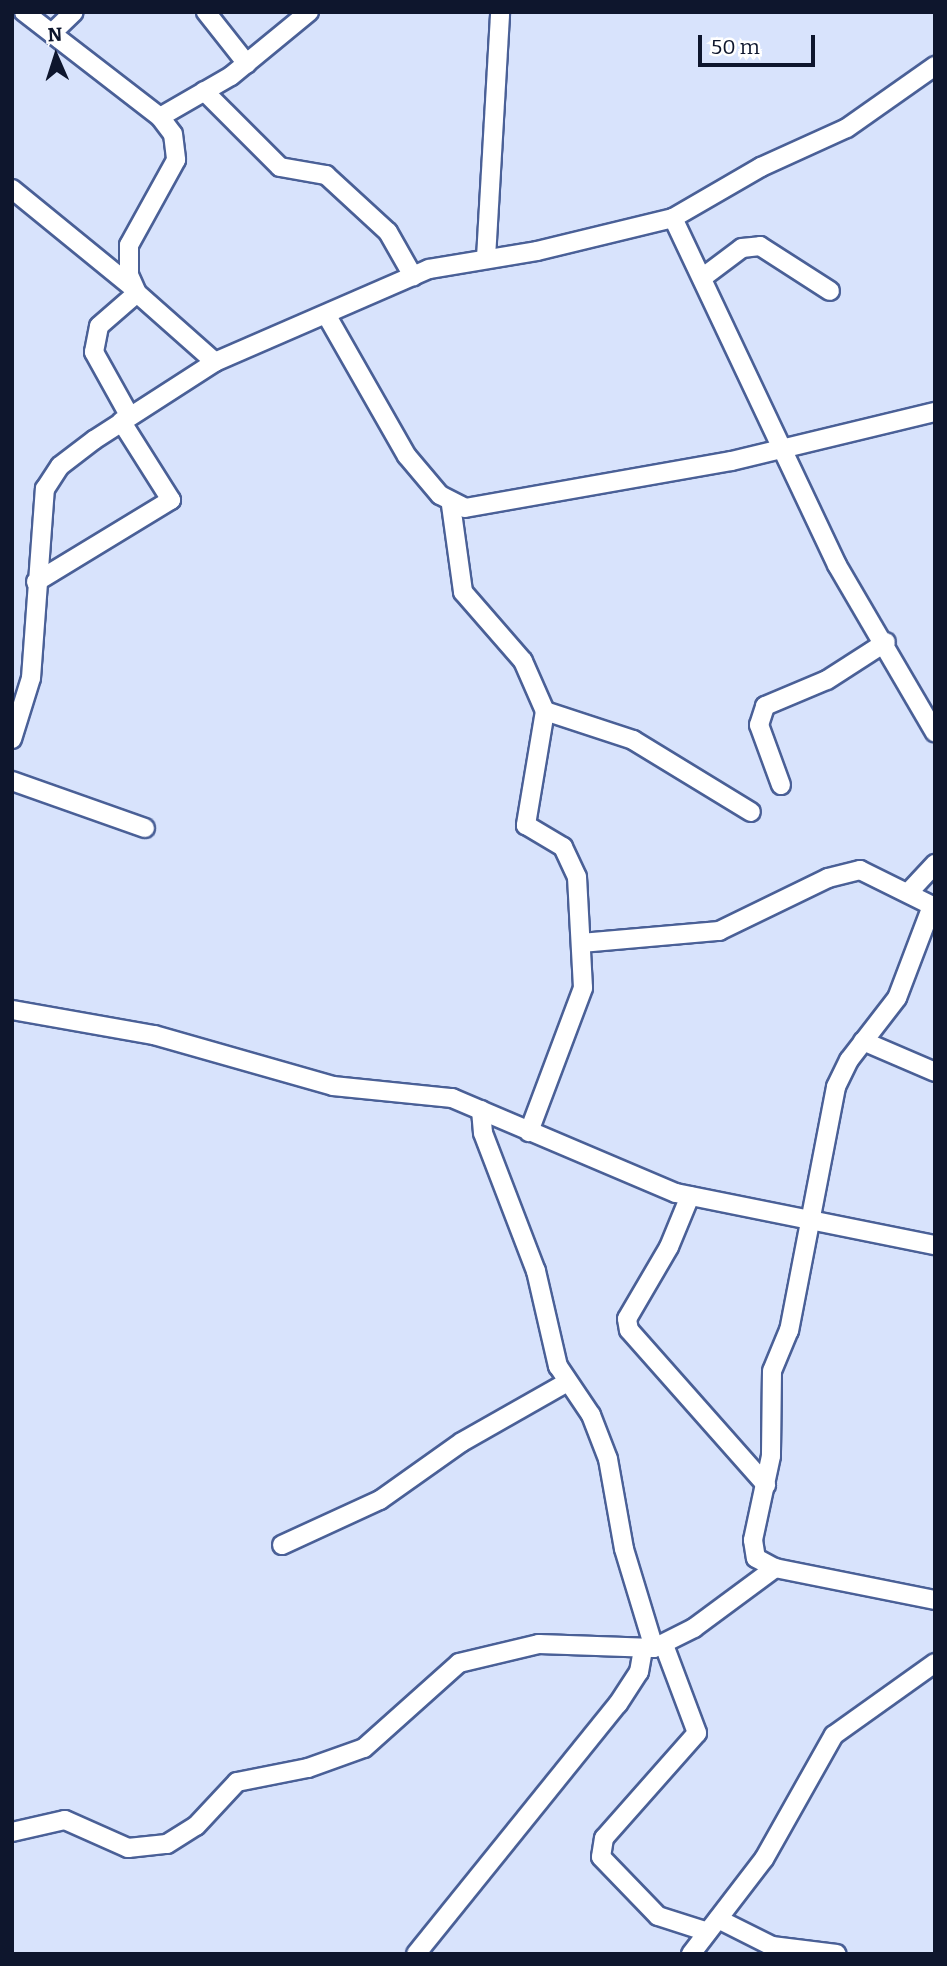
<!DOCTYPE html>
<style>
body{margin:0}
#map{position:relative;width:947px;height:1966px;overflow:hidden;background:#d8e3fc;font-family:Bitter,serif}
div>[style]{position:absolute}
[style*='--x']{left:calc(var(--x)*1px);top:calc(var(--y)*1px);width:calc(var(--w)*1px);rotate:calc(var(--a)*1deg)}
.roads{filter:drop-shadow(2px 0 #4a6097) drop-shadow(-2px 0 #4a6097) drop-shadow(0 2px #4a6097) drop-shadow(0 -2px #4a6097)}
.minor>*{height:18px;margin:-9px;padding:0 9px;transform-origin:9px;border-radius:9px;background:#fff}
span{translate:-50% -50%;white-space:nowrap;text-align:center;line-height:1.15;-webkit-text-stroke:6px #fff;paint-order:stroke}
.frame{position:absolute;inset:0;border:14px solid #0e162d;pointer-events:none}
.north{position:absolute;left:21px;top:21px;width:70px;height:70px;-webkit-text-stroke:5px #fff;paint-order:stroke;rotate:357deg;font-size:19px;font-weight:700;line-height:28px;text-align:center;color:#0e162d}
.north::after{content:'';display:block;margin:auto;width:24px;height:32px;background:#0e162d;clip-path:polygon(50% 0,100% 100%,50% 72%,0 100%)}
.scale{position:absolute;left:698px;top:35px;width:117px;height:32px;box-sizing:border-box;border:4px solid #0e162d;border-top:0;padding-left:9px;font-size:21px;line-height:24px;white-space:nowrap;color:#0e162d;-webkit-text-stroke:5px #fff;paint-order:stroke}
</style>
<div id="map">
<div class="roads">
<div class="minor">
<div style="--x:24;--y:12;--w:172;--a:37.7"></div>
<div style="--x:160;--y:117;--w:21;--a:53"></div>
<div style="--x:173;--y:134;--w:26;--a:83"></div>
<div style="--x:176;--y:160;--w:97;--a:118.9"></div>
<div style="--x:129;--y:245;--w:30;--a:90"></div>
<div style="--x:129;--y:275;--w:20;--a:66"></div>
<div style="--x:137;--y:293;--w:104;--a:41.5"></div>
<div style="--x:206;--y:12;--w:66;--a:51.7"></div>
<div style="--x:52;--y:33;--w:30;--a:-44"></div>
<div style="--x:204;--y:91;--w:107;--a:45"></div>
<div style="--x:280;--y:167;--w:47;--a:9.9"></div>
<div style="--x:326;--y:175;--w:84;--a:42.6"></div>
<div style="--x:388;--y:232;--w:51;--a:60.4"></div>
<div style="--x:160;--y:117;--w:82;--a:-30"></div>
<div style="--x:231;--y:76;--w:101;--a:-39.4"></div>
<div style="--x:12;--y:189;--w:155;--a:39.2"></div>
<div style="--x:673;--y:218;--w:384;--a:64.7"></div>
<div style="--x:837;--y:565;--w:194;--a:59.7"></div>
<div style="--x:486;--y:258;--w:246;--a:-86.7"></div>
<div style="--x:702;--y:278;--w:50;--a:-36.9"></div>
<div style="--x:742;--y:248;--w:18;--a:-6"></div>
<div style="--x:760;--y:246;--w:83;--a:32.7"></div>
<div style="--x:327;--y:316;--w:161;--a:60.3"></div>
<div style="--x:407;--y:456;--w:51;--a:49.8"></div>
<div style="--x:440;--y:495;--w:28;--a:27"></div>
<div style="--x:465;--y:508;--w:271;--a:-10"></div>
<div style="--x:732;--y:461;--w:209;--a:-13.6"></div>
<div style="--x:129;--y:415;--w:72;--a:-119.1"></div>
<div style="--x:94;--y:352;--w:26;--a:-79"></div>
<div style="--x:99;--y:326;--w:50;--a:-41"></div>
<div style="--x:451;--y:505;--w:88;--a:82.1"></div>
<div style="--x:463;--y:592;--w:91;--a:49"></div>
<div style="--x:523;--y:661;--w:55;--a:66.3"></div>
<div style="--x:545;--y:711;--w:116;--a:99.5"></div>
<div style="--x:526;--y:825;--w:43;--a:30.7"></div>
<div style="--x:563;--y:847;--w:33;--a:65"></div>
<div style="--x:577;--y:877;--w:111;--a:86.9"></div>
<div style="--x:583;--y:988;--w:154;--a:110.6"></div>
<div style="--x:36;--y:582;--w:158;--a:-31.3"></div>
<div style="--x:171;--y:500;--w:93;--a:-122.3"></div>
<div style="--x:545;--y:711;--w:93;--a:18.2"></div>
<div style="--x:633;--y:740;--w:138;--a:31.4"></div>
<div style="--x:12;--y:739;--w:64;--a:-72.7"></div>
<div style="--x:31;--y:678;--w:190;--a:-85.8"></div>
<div style="--x:45;--y:489;--w:27;--a:-57"></div>
<div style="--x:60;--y:466;--w:43;--a:-37.4"></div>
<div style="--x:94;--y:440;--w:144;--a:-32.8"></div>
<div style="--x:215;--y:362;--w:233;--a:-23.5"></div>
<div style="--x:429;--y:269;--w:109;--a:-9.5"></div>
<div style="--x:537;--y:251;--w:140;--a:-13.6"></div>
<div style="--x:673;--y:218;--w:102;--a:-30.1"></div>
<div style="--x:761;--y:167;--w:94;--a:-24.4"></div>
<div style="--x:847;--y:128;--w:108;--a:-35.2"></div>
<div style="--x:12;--y:781;--w:141;--a:19.5"></div>
<div style="--x:781;--y:785;--w:64;--a:-110.1"></div>
<div style="--x:759;--y:725;--w:20;--a:-72"></div>
<div style="--x:765;--y:706;--w:67;--a:-22.8"></div>
<div style="--x:827;--y:680;--w:70;--a:-32.8"></div>
<div style="--x:908;--y:893;--w:40;--a:-47"></div>
<div style="--x:932;--y:906;--w:98;--a:110.8"></div>
<div style="--x:897;--y:998;--w:78;--a:127.7"></div>
<div style="--x:849;--y:1060;--w:30;--a:116"></div>
<div style="--x:836;--y:1087;--w:248;--a:100.9"></div>
<div style="--x:789;--y:1330;--w:44;--a:112.5"></div>
<div style="--x:772;--y:1371;--w:85;--a:90.7"></div>
<div style="--x:771;--y:1456;--w:86;--a:102.1"></div>
<div style="--x:753;--y:1540;--w:18;--a:81"></div>
<div style="--x:756;--y:1558;--w:21;--a:28"></div>
<div style="--x:775;--y:1568;--w:163;--a:11.3"></div>
<div style="--x:581;--y:943;--w:139;--a:-5"></div>
<div style="--x:719;--y:931;--w:121;--a:-25.9"></div>
<div style="--x:828;--y:878;--w:33;--a:-14"></div>
<div style="--x:860;--y:870;--w:84;--a:26.3"></div>
<div style="--x:12;--y:1010;--w:144;--a:10"></div>
<div style="--x:154;--y:1035;--w:186;--a:15.9"></div>
<div style="--x:333;--y:1086;--w:120;--a:5.8"></div>
<div style="--x:452;--y:1098;--w:243;--a:23"></div>
<div style="--x:676;--y:1193;--w:264;--a:11.4"></div>
<div style="--x:863;--y:1041;--w:78;--a:23.3"></div>
<div style="--x:481;--y:1110;--w:23;--a:85"></div>
<div style="--x:483;--y:1133;--w:148;--a:69"></div>
<div style="--x:536;--y:1271;--w:98;--a:77"></div>
<div style="--x:558;--y:1366;--w:59;--a:56"></div>
<div style="--x:591;--y:1415;--w:47;--a:68.9"></div>
<div style="--x:608;--y:1459;--w:91;--a:79.9"></div>
<div style="--x:624;--y:1549;--w:103;--a:73.1"></div>
<div style="--x:690;--y:1196;--w:55;--a:112.4"></div>
<div style="--x:669;--y:1247;--w:83;--a:120.3"></div>
<div style="--x:627;--y:1319;--w:11;--a:80"></div>
<div style="--x:629;--y:1330;--w:207;--a:48.5"></div>
<div style="--x:282;--y:1545;--w:108;--a:-24.7"></div>
<div style="--x:380;--y:1500;--w:100;--a:-35.3"></div>
<div style="--x:462;--y:1442;--w:120;--a:-29.6"></div>
<div style="--x:664;--y:1645;--w:94;--a:69.4"></div>
<div style="--x:697;--y:1733;--w:140;--a:131.5"></div>
<div style="--x:604;--y:1838;--w:19;--a:99"></div>
<div style="--x:601;--y:1857;--w:82;--a:46"></div>
<div style="--x:658;--y:1916;--w:52;--a:17.7"></div>
<div style="--x:12;--y:1832;--w:54;--a:-12.8"></div>
<div style="--x:65;--y:1820;--w:69;--a:24"></div>
<div style="--x:128;--y:1848;--w:39;--a:-6"></div>
<div style="--x:167;--y:1844;--w:34;--a:-32"></div>
<div style="--x:196;--y:1826;--w:60;--a:-47"></div>
<div style="--x:237;--y:1782;--w:72;--a:-11.2"></div>
<div style="--x:308;--y:1768;--w:59;--a:-19.7"></div>
<div style="--x:364;--y:1748;--w:127;--a:-41.8"></div>
<div style="--x:459;--y:1663;--w:82;--a:-13.4"></div>
<div style="--x:539;--y:1644;--w:115;--a:2"></div>
<div style="--x:654;--y:1648;--w:45;--a:-26.6"></div>
<div style="--x:694;--y:1628;--w:101;--a:-36.5"></div>
<div style="--x:718;--y:1919;--w:60;--a:26.6"></div>
<div style="--x:772;--y:1946;--w:65;--a:7"></div>
<div style="--x:416;--y:1954;--w:321;--a:-51.1"></div>
<div style="--x:618;--y:1704;--w:38;--a:-57"></div>
<div style="--x:639;--y:1672;--w:23;--a:-80"></div>
<div style="--x:691;--y:1954;--w:120;--a:-52.5"></div>
<div style="--x:764;--y:1859;--w:142;--a:-60.6"></div>
<div style="--x:834;--y:1735;--w:124;--a:-35.5"></div>
</div>
</div>
<div class="frame"></div>
<div class="north">N</div>
<div class="scale">50 m</div>
</div>
